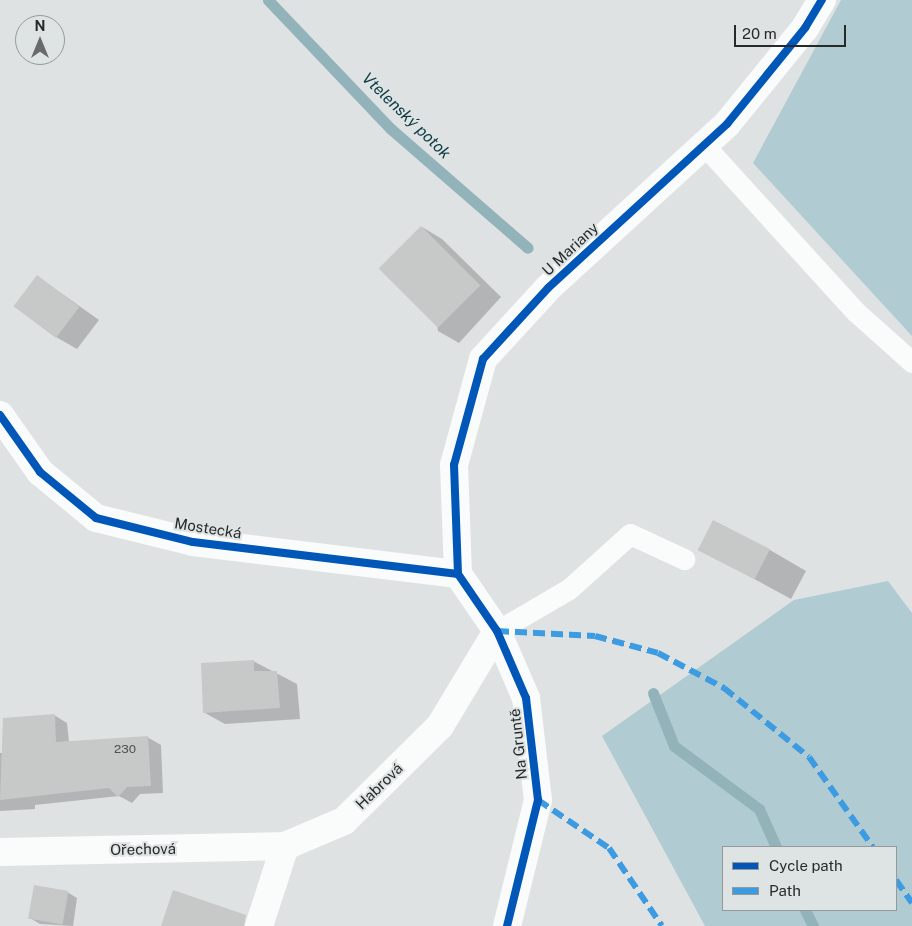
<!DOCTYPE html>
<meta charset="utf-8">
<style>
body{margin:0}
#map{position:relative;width:912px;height:926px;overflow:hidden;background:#dfe2e3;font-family:"Public Sans",sans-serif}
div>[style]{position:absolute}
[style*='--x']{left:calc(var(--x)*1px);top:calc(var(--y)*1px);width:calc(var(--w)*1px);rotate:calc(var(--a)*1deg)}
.forest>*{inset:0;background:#b0cbd1}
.shadow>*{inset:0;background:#0003}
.stream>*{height:11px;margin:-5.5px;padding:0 5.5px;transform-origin:5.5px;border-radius:5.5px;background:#92b3ba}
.building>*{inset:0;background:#c7c9c9;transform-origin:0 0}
.service>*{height:21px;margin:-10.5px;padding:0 10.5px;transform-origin:10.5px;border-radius:10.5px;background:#fafbfb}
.minor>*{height:28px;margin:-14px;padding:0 14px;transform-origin:14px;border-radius:14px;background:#fafbfb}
.quiet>*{height:6px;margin-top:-3px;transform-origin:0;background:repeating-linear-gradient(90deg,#3d9ce1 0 12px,transparent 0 18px)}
.cycleway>*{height:8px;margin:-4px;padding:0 4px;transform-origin:4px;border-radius:4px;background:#0057b8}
span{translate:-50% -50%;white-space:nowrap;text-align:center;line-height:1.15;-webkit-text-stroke:4px #dee3e4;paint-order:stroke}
.number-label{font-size:12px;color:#505252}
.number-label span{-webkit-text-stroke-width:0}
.street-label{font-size:15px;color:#282a2a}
.water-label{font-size:16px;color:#0e3b43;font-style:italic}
.legend{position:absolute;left:722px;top:846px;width:175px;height:65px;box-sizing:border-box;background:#dee3e4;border:1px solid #95999a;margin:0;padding:6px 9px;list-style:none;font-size:15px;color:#282a2a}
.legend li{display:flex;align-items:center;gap:10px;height:25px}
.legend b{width:25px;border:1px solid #95999a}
.north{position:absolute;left:15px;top:15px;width:50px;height:50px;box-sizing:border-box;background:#dee3e4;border:1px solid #95999a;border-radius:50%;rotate:0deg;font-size:14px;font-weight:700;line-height:20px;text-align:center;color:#282a2a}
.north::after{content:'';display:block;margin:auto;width:18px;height:22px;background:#686a6b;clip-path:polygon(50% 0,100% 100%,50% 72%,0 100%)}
.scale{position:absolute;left:734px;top:25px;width:112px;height:22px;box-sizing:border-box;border:2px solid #282a2a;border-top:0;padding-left:6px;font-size:15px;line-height:18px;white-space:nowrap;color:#282a2a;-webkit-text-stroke:4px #dee3e4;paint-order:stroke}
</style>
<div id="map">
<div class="forest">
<div style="clip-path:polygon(841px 0,912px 0,912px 336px,753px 163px)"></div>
<div style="clip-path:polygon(evenodd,888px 581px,912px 613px,912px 926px,705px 926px,602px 736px,794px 600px,888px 581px,723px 847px,896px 847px,896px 910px,723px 910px,723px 847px)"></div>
</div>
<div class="shadow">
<div style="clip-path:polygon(422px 227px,442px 239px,501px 297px,459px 343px,438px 331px)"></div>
<div style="clip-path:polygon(37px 276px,99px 320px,77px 349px,56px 337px)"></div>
<div style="clip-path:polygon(699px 549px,770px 550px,806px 571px,791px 599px)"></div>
<div style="clip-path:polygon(253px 661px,297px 684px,300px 719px,225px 724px,205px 713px)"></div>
<div style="clip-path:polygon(54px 715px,67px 723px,69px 742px,147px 737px,161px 745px,163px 793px,140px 794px,132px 803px,119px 796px,35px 805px,35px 809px,0 811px,0 753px,5px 753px)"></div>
<div style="clip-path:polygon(67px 892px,77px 898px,73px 926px,40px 924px,30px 918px)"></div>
</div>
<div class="stream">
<div style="--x:268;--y:0;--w:178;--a:46.4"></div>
<div style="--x:391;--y:129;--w:181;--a:41"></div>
<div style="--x:653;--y:693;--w:57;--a:68.4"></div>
<div style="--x:674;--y:746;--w:106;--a:36.5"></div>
<div style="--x:759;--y:809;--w:42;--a:65.9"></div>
<div style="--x:805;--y:910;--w:18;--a:63"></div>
</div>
<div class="building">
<div style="left:421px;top:226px;width:84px;height:60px;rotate:45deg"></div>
<div style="left:37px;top:275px;width:53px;height:39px;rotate:37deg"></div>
<div style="left:713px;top:520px;width:64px;height:34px;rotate:27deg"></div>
<div style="clip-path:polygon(254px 660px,254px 671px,277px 671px,280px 708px,203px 713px,201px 663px)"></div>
<div style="clip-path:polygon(55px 714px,56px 742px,148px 736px,151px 786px,127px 787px,118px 797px,109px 788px,0 800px,3px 718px)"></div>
<div style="left:34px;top:885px;width:35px;height:34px;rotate:10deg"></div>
<div style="clip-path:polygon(173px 890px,246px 915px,244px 926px,161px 926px)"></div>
</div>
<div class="service">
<div style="--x:703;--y:144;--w:227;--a:47.7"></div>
<div style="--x:856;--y:312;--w:75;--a:41.8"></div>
<div style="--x:497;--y:631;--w:83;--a:-30.3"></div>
<div style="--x:569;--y:589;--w:82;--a:-42"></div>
<div style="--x:630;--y:534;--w:60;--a:24.8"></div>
</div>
<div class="minor">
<div style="--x:0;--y:415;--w:70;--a:54.9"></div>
<div style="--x:40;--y:472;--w:72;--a:39.4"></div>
<div style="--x:96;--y:518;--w:100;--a:13.9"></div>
<div style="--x:193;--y:542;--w:267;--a:6.9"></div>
<div style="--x:458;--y:574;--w:109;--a:-92.1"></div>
<div style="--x:454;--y:465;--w:110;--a:-74.7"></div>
<div style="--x:483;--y:359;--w:96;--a:-47.5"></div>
<div style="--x:548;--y:288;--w:243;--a:-42.5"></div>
<div style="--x:727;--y:124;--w:124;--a:-50.9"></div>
<div style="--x:805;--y:28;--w:33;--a:-59"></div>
<div style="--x:458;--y:574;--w:69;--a:55.6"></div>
<div style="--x:497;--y:631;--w:73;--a:66.6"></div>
<div style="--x:526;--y:698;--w:103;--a:83.3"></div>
<div style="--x:538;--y:800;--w:130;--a:103.8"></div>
<div style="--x:0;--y:852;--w:285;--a:-1.2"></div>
<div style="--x:259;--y:926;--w:84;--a:-72"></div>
<div style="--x:285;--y:846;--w:64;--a:-23"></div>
<div style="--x:344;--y:821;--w:135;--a:-44.7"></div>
<div style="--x:440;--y:726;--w:111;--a:-59"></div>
</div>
<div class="quiet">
<div style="--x:497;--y:631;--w:98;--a:2.9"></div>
<div style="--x:595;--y:636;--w:65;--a:15.1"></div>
<div style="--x:658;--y:653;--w:75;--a:27.9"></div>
<div style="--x:724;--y:688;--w:109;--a:39.1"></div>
<div style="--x:809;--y:757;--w:110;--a:54.6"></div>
<div style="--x:538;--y:800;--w:86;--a:34.1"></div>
<div style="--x:609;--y:848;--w:94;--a:55.8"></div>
<div style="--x:896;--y:880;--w:28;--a:55"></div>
</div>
<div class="cycleway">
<div style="--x:0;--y:415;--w:70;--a:54.9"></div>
<div style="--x:40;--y:472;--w:72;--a:39.4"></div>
<div style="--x:96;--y:518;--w:100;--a:13.9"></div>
<div style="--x:193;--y:542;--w:267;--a:6.9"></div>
<div style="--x:458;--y:574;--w:109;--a:-92.1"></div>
<div style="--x:454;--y:465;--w:110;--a:-74.7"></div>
<div style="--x:483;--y:359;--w:96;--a:-47.5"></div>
<div style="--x:548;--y:288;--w:243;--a:-42.5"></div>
<div style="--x:727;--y:124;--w:124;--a:-50.9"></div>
<div style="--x:805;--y:28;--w:33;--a:-59"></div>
<div style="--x:458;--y:574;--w:69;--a:55.6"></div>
<div style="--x:497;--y:631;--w:73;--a:66.6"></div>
<div style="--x:526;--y:698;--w:103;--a:83.3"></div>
<div style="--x:538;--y:800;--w:130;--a:103.8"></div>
</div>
<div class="number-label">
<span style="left:125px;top:750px">230</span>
</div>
<div class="street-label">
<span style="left:570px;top:249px;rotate:-43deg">U Mariany</span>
<span style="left:208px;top:528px;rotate:9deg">Mostecká</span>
<span style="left:518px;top:744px;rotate:-96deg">Na Gruntě</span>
<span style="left:379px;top:786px;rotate:-44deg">Habrová</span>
<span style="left:143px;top:849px;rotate:-1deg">Ořechová</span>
</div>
<div class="water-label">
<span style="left:406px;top:116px;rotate:44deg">Vtelenský potok</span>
</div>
<ul class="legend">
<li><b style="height:6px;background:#0057b8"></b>Cycle path</li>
<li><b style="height:6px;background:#3d9ce1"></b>Path</li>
</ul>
<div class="north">N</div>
<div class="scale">20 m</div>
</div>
